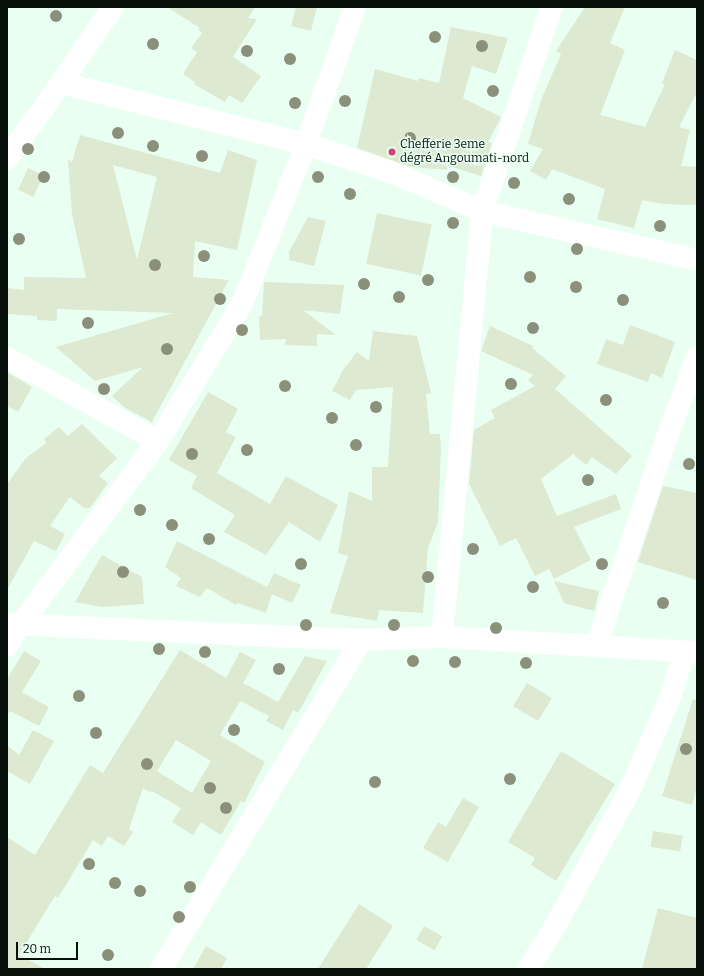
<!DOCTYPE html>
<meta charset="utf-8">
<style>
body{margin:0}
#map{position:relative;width:704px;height:976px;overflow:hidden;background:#e9fff2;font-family:Bitter,serif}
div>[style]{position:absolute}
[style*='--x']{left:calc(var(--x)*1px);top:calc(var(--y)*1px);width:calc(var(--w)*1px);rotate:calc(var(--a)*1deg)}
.building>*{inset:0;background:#dde9d0;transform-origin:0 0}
.minor>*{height:22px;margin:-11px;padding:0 11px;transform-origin:11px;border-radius:11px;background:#fff}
.trees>*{width:12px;height:12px;margin:-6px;border-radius:50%;background:#8a907a}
.dots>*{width:11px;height:11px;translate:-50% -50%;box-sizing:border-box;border:2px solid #e9fff2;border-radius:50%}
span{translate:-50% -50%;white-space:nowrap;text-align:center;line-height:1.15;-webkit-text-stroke:3px #e9fff2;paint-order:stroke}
.poi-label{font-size:12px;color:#07100b}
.left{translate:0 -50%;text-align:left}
.frame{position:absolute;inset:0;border:8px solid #07100b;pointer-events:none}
.scale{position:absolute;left:16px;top:942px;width:62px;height:18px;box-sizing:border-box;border:2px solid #07100b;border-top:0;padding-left:5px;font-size:12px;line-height:14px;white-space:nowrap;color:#07100b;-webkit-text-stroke:3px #e9fff2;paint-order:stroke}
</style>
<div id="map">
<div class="building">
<div style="clip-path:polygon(167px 7px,255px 7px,248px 18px,257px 19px,233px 57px,261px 76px,242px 103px,229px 95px,225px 102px,194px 84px,195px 82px,183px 74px,197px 52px,191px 48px,202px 33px,198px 30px,200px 28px)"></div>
<div style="clip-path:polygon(296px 7px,317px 7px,311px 31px,291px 26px)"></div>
<div style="clip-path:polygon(585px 7px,625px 7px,610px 43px,625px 50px,600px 115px,645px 127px,665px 84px,662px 83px,675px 50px,697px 60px,697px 92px,679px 127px,690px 130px,681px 166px,697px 167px,697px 205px,663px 204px,642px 200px,634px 228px,597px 219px,605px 189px,552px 169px,546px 180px,530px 171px,543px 149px,528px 144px,541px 100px,561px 54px,556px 51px)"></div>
<div style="clip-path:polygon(451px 27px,508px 38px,496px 74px,472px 66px,463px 98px,501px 117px,488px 142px,492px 143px,481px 176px,447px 165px,447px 170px,411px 167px,357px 148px,375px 69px,418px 81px,419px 78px,439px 83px)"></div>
<div style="clip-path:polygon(evenodd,80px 135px,220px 173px,228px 150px,257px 160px,237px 250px,195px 241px,193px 277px,229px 280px,152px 422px,125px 408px,112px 396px,143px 367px,95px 381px,56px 347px,173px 313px,57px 309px,57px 321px,37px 320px,37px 316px,7px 314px,7px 288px,24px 290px,24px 277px,86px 278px,72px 214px,68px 159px,72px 162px,80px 135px,113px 165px,157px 177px,137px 260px,113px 165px)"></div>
<div style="left:28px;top:168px;width:17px;height:24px;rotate:25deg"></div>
<div style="left:377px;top:213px;width:56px;height:52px;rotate:12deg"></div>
<div style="clip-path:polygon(308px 217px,326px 221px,314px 266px,289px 260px,289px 252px)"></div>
<div style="clip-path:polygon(264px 282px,344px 285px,340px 314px,303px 310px,336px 335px,317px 334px,317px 346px,285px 345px,286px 339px,260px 340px,259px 317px,262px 316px)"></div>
<div style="clip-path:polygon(630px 325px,675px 342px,662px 378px,651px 373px,648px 382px,597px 364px,606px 339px,623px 345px)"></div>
<div style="clip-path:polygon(490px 326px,533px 346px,532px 348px,566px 376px,555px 389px,632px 456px,616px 474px,592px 457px,586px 465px,573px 454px,541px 479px,557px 516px,616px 494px,621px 509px,574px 527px,591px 560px,554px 579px,549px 569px,535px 576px,516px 538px,500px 546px,469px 484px,474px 430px,495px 418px,491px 410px,535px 386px,528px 380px,533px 375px,481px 351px)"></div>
<div style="clip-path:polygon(373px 331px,417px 336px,431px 393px,426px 394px,430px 434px,440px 434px,441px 449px,438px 522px,428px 548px,423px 613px,379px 610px,377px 621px,330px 613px,348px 556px,338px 553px,349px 491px,372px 501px,372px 467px,388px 467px,393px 387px,356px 390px,350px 400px,332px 391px,343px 370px,357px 352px,369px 361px)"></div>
<div style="clip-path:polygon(7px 372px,32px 387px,18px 412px,7px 406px)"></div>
<div style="clip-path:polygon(208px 392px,238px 409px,226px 432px,236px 437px,217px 473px,270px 504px,286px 476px,338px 505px,320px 542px,289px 522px,266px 555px,224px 532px,235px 515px,191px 488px,197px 476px,169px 460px)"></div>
<div style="clip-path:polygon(82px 424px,117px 458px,99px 476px,108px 483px,90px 508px,84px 508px,70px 497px,50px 526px,65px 534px,56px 551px,34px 541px,7px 590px,7px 484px,26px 458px,46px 443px,44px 439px,59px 427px,68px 436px)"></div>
<div style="clip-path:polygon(663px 486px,697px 493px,697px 580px,638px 562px)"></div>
<div style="clip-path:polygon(177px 541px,267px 587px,274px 573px,301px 585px,292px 603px,272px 594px,266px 613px,237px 603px,236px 605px,207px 588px,200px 597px,176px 586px,181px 578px,165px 567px)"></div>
<div style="clip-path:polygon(102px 555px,142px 577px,144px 604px,102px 607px,75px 602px)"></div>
<div style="clip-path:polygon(554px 581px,599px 591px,594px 611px,564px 603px)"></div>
<div style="clip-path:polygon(evenodd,180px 650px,226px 678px,240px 652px,256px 660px,243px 683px,278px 702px,305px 656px,327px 661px,298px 713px,293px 710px,283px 730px,266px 721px,269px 716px,240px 701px,220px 735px,265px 762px,244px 803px,241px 801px,221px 835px,201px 822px,193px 835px,172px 822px,181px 808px,152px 791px,151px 793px,143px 788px,129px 829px,133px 832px,124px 846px,108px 836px,102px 846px,93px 840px,58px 898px,55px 896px,19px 955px,45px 969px,7px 969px,7px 837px,35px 855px,90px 765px,103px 773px,180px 650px,176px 740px,211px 761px,192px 793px,157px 771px,176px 740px)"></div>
<div style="clip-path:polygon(24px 651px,41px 661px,22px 692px,49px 707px,39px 726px,10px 711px,7px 716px,7px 679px)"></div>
<div style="left:527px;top:683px;width:29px;height:27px;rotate:31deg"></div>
<div style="clip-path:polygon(693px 699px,697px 700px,697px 787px,692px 805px,662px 796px)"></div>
<div style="clip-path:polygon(33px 730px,54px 741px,30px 784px,7px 771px,7px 745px,19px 755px)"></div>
<div style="clip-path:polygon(561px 751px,615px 784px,556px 881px,531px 865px,535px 858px,508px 842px)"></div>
<div style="clip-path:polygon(463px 798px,479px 807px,448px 862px,423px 848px,438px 822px,446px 827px)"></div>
<div style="left:653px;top:831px;width:30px;height:16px;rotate:9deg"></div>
<div style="clip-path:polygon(359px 904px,393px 926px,366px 969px,318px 969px)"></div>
<div style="clip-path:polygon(658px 908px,697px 918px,697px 969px,642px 969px)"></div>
<div style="left:424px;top:926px;width:21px;height:16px;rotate:29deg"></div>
<div style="clip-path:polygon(206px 946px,227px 958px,221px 969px,193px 969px)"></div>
</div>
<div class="minor">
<div style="--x:61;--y:83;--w:92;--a:-55.6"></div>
<div style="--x:7;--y:159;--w:93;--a:-54.6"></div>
<div style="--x:61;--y:83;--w:252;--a:14"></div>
<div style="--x:306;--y:144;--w:95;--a:18.4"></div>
<div style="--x:396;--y:174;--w:94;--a:23.3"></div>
<div style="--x:482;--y:211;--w:221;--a:12.8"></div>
<div style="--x:7;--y:358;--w:172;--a:28.8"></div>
<div style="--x:8;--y:624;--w:354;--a:2.6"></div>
<div style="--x:362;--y:640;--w:80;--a:-2.1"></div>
<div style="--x:442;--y:637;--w:255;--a:3.4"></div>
<div style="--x:442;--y:637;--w:428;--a:-84.6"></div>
<div style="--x:482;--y:211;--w:216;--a:-71.1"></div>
<div style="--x:7;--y:646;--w:25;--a:-58"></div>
<div style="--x:20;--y:625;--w:230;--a:-53.1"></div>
<div style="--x:158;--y:441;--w:161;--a:-58.5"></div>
<div style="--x:242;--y:304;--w:172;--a:-68.2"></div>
<div style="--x:306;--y:144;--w:145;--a:-70.3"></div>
<div style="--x:596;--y:646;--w:209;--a:-71.3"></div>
<div style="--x:663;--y:448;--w:97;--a:-69.5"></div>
<div style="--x:161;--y:969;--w:386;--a:-58.6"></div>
<div style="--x:528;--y:969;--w:40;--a:-57.1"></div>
<div style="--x:550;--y:935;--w:168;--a:-61.1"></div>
<div style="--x:631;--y:788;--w:101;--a:-66.7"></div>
<div style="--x:671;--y:695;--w:45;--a:-73.2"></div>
</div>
<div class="trees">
<div style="left:56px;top:16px"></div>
<div style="left:435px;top:37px"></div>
<div style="left:153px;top:44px"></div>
<div style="left:482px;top:46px"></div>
<div style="left:247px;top:51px"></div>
<div style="left:290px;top:59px"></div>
<div style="left:493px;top:91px"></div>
<div style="left:345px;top:101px"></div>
<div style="left:295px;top:103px"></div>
<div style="left:118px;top:133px"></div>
<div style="left:410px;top:138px"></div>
<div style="left:153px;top:146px"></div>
<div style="left:28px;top:149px"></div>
<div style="left:202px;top:156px"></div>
<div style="left:44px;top:177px"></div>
<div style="left:318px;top:177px"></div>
<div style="left:453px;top:177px"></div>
<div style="left:514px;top:183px"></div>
<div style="left:350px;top:194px"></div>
<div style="left:569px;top:199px"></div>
<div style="left:453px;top:223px"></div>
<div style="left:660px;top:226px"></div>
<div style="left:19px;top:239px"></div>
<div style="left:577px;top:249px"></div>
<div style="left:204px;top:256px"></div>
<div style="left:155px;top:265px"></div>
<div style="left:530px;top:277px"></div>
<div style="left:428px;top:280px"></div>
<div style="left:364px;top:284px"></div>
<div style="left:576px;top:287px"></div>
<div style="left:399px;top:297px"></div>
<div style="left:220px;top:299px"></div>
<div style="left:623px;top:300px"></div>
<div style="left:88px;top:323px"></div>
<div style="left:533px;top:328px"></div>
<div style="left:242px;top:330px"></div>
<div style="left:167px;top:349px"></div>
<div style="left:511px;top:384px"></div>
<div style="left:285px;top:386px"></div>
<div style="left:104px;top:389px"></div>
<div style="left:606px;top:400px"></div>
<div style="left:376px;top:407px"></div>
<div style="left:332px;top:418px"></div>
<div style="left:356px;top:445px"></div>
<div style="left:247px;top:450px"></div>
<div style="left:192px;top:454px"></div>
<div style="left:689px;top:464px"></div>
<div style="left:588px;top:480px"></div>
<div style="left:140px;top:510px"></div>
<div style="left:172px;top:525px"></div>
<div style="left:209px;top:539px"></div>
<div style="left:473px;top:549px"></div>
<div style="left:301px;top:564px"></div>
<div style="left:602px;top:564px"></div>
<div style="left:123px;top:572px"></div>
<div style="left:428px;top:577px"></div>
<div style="left:533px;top:587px"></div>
<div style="left:663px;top:603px"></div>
<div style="left:306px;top:625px"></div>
<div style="left:394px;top:625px"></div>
<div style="left:496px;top:628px"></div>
<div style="left:159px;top:649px"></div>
<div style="left:205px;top:652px"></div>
<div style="left:413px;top:661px"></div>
<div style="left:455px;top:662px"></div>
<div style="left:526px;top:663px"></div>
<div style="left:279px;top:669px"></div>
<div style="left:79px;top:696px"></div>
<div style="left:234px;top:730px"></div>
<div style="left:96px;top:733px"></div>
<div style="left:686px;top:749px"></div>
<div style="left:147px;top:764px"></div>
<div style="left:510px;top:779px"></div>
<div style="left:375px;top:782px"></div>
<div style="left:210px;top:788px"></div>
<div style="left:226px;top:808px"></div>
<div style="left:89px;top:864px"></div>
<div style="left:115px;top:883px"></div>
<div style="left:190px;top:887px"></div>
<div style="left:140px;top:891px"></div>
<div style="left:179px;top:917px"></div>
<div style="left:108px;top:955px"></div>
</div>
<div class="dots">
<div style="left:392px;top:152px;background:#d14472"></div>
</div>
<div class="poi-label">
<span class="left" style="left:400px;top:152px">Chefferie 3eme<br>dégré Angoumati-nord</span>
</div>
<div class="frame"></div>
<div class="scale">20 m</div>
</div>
